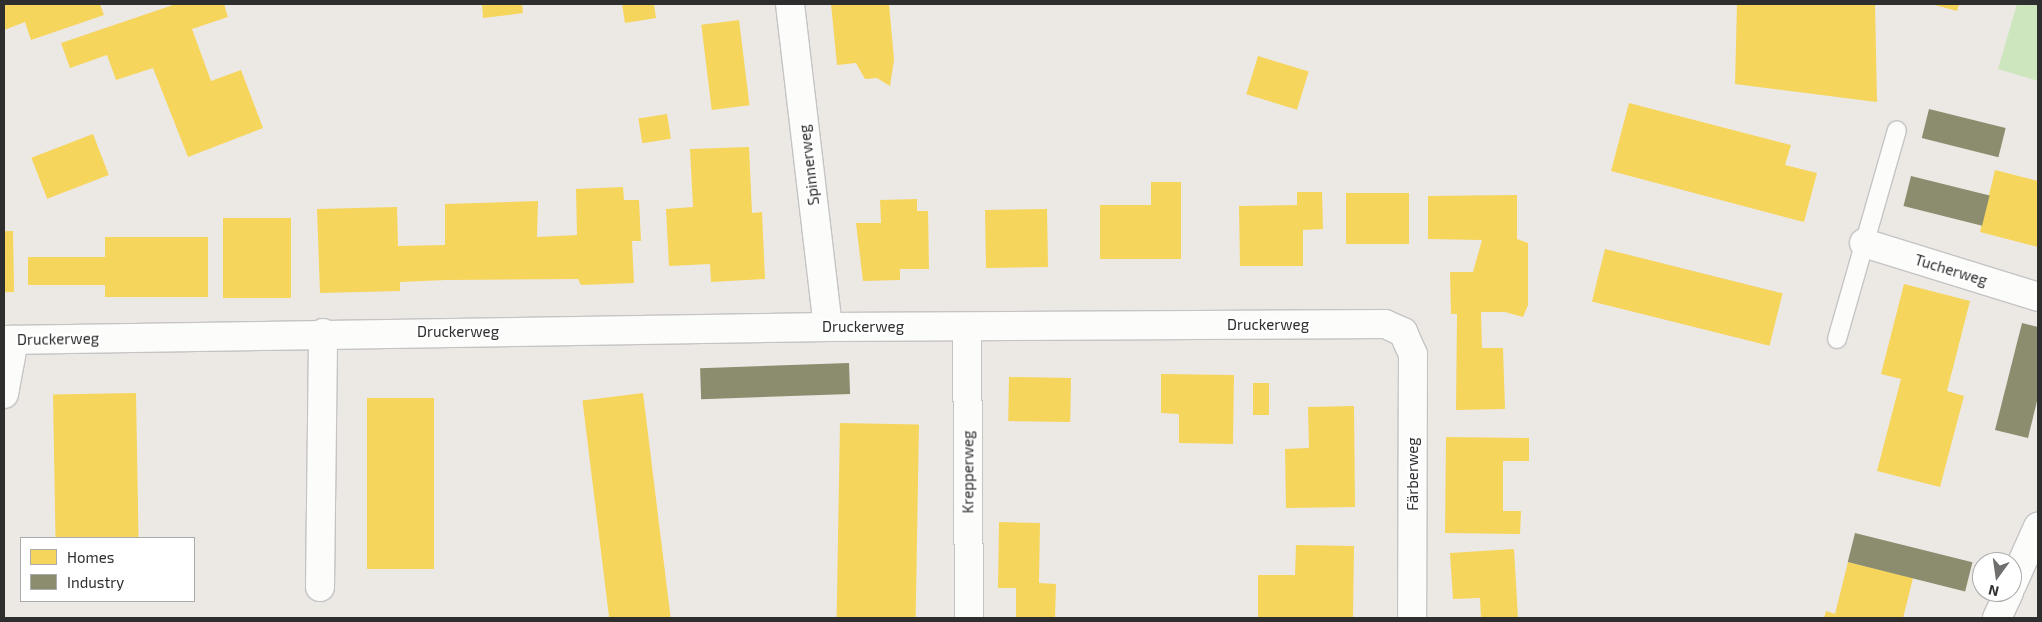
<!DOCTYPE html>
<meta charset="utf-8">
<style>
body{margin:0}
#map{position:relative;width:2042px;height:622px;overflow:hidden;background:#ece8e4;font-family:"Exo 2",sans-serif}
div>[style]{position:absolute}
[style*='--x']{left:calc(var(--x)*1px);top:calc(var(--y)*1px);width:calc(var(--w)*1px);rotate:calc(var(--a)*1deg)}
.green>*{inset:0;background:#cee6be}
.homes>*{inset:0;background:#f6d55c;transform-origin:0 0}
.industry>*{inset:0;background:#8c8c6e;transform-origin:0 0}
.roads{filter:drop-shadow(1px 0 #c5c4c5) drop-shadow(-1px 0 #c5c4c5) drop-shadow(0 1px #c5c4c5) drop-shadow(0 -1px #c5c4c5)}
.lane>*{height:18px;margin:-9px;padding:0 9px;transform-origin:9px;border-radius:9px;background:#fcfcfb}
.street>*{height:28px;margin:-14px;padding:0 14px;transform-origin:14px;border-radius:14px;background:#fcfcfb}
span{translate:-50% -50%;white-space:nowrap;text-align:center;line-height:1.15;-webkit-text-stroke:5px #fff;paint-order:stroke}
.street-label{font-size:15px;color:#2e2e2e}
.frame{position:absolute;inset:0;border:5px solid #2e2e2e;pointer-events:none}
.legend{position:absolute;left:20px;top:537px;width:175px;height:65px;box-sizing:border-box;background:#fff;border:1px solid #ababab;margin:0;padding:6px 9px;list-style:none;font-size:15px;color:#2e2e2e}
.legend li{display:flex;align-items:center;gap:10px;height:25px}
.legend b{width:25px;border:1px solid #ababab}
.north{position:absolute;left:1972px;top:552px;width:50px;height:50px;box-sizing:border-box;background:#fff;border:1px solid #ababab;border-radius:50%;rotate:194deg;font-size:14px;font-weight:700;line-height:20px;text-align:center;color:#2e2e2e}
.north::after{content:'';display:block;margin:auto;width:18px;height:22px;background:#706f6e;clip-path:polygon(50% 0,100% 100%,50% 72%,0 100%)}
</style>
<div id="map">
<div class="green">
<div style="clip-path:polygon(2017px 4px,2038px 4px,2038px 81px,1998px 69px)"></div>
</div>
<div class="homes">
<div style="clip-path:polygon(4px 4px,100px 4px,104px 15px,31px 40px,25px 22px,4px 30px)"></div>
<div style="clip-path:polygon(176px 4px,224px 4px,228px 17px,192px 29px,211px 81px,241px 70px,263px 128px,188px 157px,153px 68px,116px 80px,107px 55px,70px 68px,61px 43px)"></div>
<div style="clip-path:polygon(482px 4px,522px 4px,523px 13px,483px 18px)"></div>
<div style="clip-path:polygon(622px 4px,654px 4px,656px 18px,625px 23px)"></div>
<div style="clip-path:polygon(831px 4px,889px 4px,894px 60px,890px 86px,877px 78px,865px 79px,856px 63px,837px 65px)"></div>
<div style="clip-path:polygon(1737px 4px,1875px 4px,1877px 102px,1735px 84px)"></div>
<div style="clip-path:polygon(1931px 4px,1959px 4px,1957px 11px)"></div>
<div style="left:739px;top:20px;width:86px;height:38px;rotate:83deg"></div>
<div style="left:1258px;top:56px;width:53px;height:40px;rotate:17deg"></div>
<div style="clip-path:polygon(1629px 103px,1791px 145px,1785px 165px,1817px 173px,1804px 222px,1611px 171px)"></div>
<div style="left:667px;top:114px;width:25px;height:29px;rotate:81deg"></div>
<div style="left:93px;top:134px;width:44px;height:66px;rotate:69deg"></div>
<div style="clip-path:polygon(749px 147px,752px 213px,762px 212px,765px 279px,711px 282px,710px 264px,669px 266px,666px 209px,693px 207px,690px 149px)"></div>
<div style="clip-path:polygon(1995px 170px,2038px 181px,2038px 247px,1980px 232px)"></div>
<div style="clip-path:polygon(1151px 182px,1181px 182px,1181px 259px,1100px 259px,1100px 205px,1151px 205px)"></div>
<div style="clip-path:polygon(623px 187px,624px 200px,639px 200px,641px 241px,632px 241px,634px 283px,581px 285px,578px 279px,446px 280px,400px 282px,400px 291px,320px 293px,317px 209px,397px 207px,398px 246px,445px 245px,445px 204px,538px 201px,537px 237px,577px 235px,576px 189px)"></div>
<div style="clip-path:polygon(1297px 192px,1322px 192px,1323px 229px,1303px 230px,1303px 266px,1240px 266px,1239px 206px,1297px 205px)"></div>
<div style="left:1346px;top:193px;width:63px;height:51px"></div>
<div style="clip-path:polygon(1517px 195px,1517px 239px,1528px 243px,1528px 305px,1523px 317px,1505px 312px,1481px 312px,1482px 348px,1503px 348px,1505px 409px,1456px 410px,1457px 314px,1451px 314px,1450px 272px,1473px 272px,1482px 240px,1428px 239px,1428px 196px)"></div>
<div style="clip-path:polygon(917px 199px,917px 211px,928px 211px,929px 269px,900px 269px,900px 280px,863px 281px,856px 223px,881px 223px,880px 200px)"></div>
<div style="left:1047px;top:209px;width:58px;height:62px;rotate:89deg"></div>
<div style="left:223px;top:218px;width:68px;height:80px"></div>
<div style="left:13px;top:231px;width:61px;height:9px;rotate:89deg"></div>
<div style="clip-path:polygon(105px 237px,208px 237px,208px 297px,105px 297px,105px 285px,28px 285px,28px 257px,105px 257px)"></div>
<div style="left:1605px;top:249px;width:183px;height:54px;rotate:14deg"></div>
<div style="clip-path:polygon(1904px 284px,1970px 301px,1947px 391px,1964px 396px,1940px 487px,1877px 471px,1901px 379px,1881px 374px)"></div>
<div style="clip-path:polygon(1161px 374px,1234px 375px,1233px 444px,1179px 443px,1179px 414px,1161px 413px)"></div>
<div style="left:1009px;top:377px;width:62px;height:44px;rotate:1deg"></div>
<div style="left:1253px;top:383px;width:16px;height:32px"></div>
<div style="left:136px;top:393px;width:145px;height:83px;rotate:89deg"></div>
<div style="left:643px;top:393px;width:226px;height:61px;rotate:83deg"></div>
<div style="left:367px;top:398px;width:67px;height:171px"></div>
<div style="clip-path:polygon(1354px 406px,1355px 507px,1286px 508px,1285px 449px,1309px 448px,1308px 407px)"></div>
<div style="left:840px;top:423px;width:79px;height:195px;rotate:1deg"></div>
<div style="clip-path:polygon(1446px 437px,1529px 438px,1529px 461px,1503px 461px,1503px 511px,1521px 511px,1520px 534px,1445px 533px)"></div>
<div style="clip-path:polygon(999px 522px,1040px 523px,1039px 583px,1056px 584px,1055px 618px,1016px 618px,1016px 588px,998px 588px)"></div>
<div style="clip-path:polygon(1296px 545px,1354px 546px,1353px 618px,1258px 618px,1258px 575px,1295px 575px)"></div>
<div style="clip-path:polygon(1514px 549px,1518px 618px,1481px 618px,1480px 598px,1453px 599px,1450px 553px)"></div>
<div style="clip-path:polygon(1848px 562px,1913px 578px,1903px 618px,1824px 618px,1826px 611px,1835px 614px)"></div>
</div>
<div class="industry">
<div style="left:1929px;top:109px;width:79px;height:30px;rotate:14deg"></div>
<div style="left:1911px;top:176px;width:81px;height:31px;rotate:14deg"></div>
<div style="clip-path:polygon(2022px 323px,2038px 327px,2038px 397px,2028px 438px,1995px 430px)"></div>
<div style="left:849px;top:363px;width:31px;height:149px;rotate:88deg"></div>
<div style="left:1855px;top:533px;width:121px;height:30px;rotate:14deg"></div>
</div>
<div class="roads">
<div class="lane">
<div style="--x:1837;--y:339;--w:217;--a:-74"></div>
</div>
<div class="street">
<div style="--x:790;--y:4;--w:325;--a:83.3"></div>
<div style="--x:1864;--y:243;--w:182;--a:17.2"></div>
<div style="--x:967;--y:327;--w:291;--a:89.6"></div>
<div style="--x:4;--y:340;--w:824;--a:-0.9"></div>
<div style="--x:828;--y:327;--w:557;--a:-0.31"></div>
<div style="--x:1385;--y:324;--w:20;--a:24"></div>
<div style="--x:1403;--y:332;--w:24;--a:66"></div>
<div style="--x:1413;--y:354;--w:264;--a:90.2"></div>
<div style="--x:4;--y:394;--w:55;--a:-79.5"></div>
<div style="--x:2012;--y:585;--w:64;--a:-65.9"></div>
<div style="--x:320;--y:587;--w:254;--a:-89.3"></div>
<div style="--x:1997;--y:618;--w:29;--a:-65"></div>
</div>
</div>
<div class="street-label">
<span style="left:809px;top:165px;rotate:-97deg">Spinnerweg</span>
<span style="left:1951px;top:270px;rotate:17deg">Tucherweg</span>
<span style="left:1268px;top:325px">Druckerweg</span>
<span style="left:863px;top:327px">Druckerweg</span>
<span style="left:458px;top:332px">Druckerweg</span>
<span style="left:58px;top:339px;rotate:-1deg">Druckerweg</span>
<span style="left:968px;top:472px;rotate:-90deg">Krepperweg</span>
<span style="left:1413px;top:474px;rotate:-90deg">Färberweg</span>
</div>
<div class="frame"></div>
<ul class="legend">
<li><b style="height:14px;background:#f6d55c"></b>Homes</li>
<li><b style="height:14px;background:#8c8c6e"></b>Industry</li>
</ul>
<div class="north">N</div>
</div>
